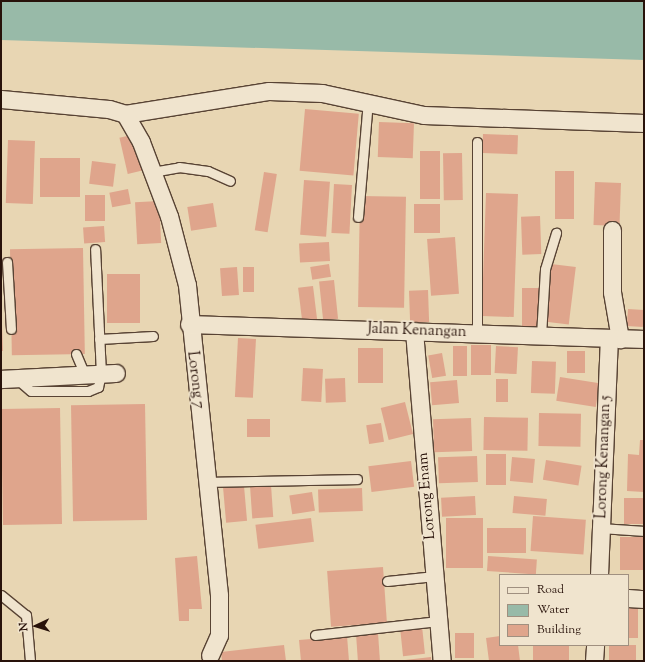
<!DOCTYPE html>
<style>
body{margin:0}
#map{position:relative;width:645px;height:662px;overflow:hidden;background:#e8d6b3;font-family:"Sorts Mill Goudy",serif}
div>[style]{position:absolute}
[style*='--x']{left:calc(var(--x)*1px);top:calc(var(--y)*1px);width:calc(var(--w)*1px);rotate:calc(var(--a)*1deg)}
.water>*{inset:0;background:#98baa8}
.building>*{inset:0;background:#dfa58c;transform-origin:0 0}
.roads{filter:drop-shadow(1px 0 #584334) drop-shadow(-1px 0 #584334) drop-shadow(0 1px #584334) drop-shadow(0 -1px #584334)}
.service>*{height:9px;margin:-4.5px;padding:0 4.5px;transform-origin:4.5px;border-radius:4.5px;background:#f0e4ce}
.minor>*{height:17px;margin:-8.5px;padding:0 8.5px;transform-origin:8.5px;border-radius:8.5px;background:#f0e4ce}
span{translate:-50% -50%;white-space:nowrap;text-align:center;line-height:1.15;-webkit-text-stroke:3.5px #f0e4ce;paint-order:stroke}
.street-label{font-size:15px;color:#28120a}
.frame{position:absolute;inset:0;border:2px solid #28120a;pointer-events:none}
.legend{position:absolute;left:499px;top:574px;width:130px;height:72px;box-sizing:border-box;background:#f0e4ce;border:1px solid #a09080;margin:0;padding:5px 7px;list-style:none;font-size:12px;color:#28120a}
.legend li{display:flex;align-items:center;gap:8px;height:20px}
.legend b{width:20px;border:1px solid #a09080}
.north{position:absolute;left:16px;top:606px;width:40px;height:40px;-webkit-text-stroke:3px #f0e4ce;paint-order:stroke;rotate:266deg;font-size:11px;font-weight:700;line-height:16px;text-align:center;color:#28120a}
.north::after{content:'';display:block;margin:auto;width:14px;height:18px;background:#28120a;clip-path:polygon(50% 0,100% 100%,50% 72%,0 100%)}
</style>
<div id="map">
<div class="water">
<div style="clip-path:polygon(1px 1px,644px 1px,644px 60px,1px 40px)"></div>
</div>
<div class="building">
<div style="left:305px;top:109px;width:54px;height:62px;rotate:5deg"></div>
<div style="left:379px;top:122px;width:35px;height:35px;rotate:2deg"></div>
<div style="left:136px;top:134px;width:37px;height:17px;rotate:77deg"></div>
<div style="left:483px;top:134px;width:35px;height:19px;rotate:2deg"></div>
<div style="left:8px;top:140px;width:27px;height:63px;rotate:2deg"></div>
<div style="left:420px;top:151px;width:20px;height:48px"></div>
<div style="left:462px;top:153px;width:47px;height:19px;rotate:89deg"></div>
<div style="left:40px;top:158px;width:40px;height:39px"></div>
<div style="left:92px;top:161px;width:24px;height:23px;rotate:7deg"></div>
<div style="left:555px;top:171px;width:19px;height:48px"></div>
<div style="left:264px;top:172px;width:13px;height:59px;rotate:9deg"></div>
<div style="left:304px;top:180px;width:26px;height:55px;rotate:4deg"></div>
<div style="left:595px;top:182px;width:26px;height:43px;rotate:2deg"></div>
<div style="left:334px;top:184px;width:18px;height:49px;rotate:3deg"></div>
<div style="left:128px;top:189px;width:15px;height:19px;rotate:79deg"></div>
<div style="left:486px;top:193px;width:32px;height:123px;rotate:2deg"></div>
<div style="left:85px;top:195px;width:20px;height:26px"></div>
<div style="left:360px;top:196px;width:46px;height:111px;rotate:1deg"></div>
<div style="left:159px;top:201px;width:42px;height:24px;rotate:87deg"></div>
<div style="left:213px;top:203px;width:24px;height:26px;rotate:81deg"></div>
<div style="left:414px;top:204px;width:26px;height:29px"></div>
<div style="left:540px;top:216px;width:38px;height:19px;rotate:88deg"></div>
<div style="left:104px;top:226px;width:16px;height:21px;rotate:86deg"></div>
<div style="left:455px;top:237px;width:57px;height:28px;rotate:86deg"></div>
<div style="left:329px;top:242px;width:19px;height:30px;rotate:87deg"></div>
<div style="left:83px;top:248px;width:106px;height:73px;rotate:89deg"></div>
<div style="left:329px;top:264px;width:13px;height:19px;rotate:81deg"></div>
<div style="left:551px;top:264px;width:25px;height:58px;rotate:7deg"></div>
<div style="left:237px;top:267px;width:28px;height:17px;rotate:86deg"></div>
<div style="left:243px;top:267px;width:11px;height:25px"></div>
<div style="left:107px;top:274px;width:33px;height:49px"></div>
<div style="left:334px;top:280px;width:39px;height:15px;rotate:84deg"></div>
<div style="left:313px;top:286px;width:34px;height:15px;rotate:83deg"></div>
<div style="left:522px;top:288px;width:18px;height:39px"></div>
<div style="left:428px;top:290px;width:32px;height:19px;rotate:88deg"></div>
<div style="left:628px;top:309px;width:16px;height:17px;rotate:4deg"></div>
<div style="clip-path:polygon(1px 325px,2px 325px,3px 351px,1px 351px)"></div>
<div style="left:238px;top:338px;width:18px;height:59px;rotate:3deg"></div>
<div style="left:471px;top:345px;width:20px;height:30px"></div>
<div style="left:453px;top:346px;width:14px;height:30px"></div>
<div style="left:496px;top:346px;width:22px;height:27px;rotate:3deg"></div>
<div style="left:383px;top:348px;width:35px;height:25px;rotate:90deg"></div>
<div style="left:567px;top:351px;width:18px;height:22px"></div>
<div style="left:442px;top:353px;width:23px;height:14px;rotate:80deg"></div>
<div style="left:532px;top:361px;width:24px;height:32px;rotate:2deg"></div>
<div style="left:303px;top:368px;width:20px;height:33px;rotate:3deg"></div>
<div style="left:560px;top:377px;width:40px;height:24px;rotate:9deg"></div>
<div style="left:345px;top:378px;width:24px;height:20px;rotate:88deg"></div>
<div style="left:496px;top:379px;width:12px;height:23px"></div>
<div style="left:457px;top:380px;width:23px;height:27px;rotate:85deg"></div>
<div style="left:405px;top:402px;width:33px;height:25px;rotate:76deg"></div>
<div style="left:145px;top:404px;width:116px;height:74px;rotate:89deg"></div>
<div style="left:60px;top:408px;width:116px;height:59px;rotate:89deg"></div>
<div style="left:539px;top:413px;width:42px;height:33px;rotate:1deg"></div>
<div style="left:484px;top:417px;width:44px;height:33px;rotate:1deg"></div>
<div style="left:471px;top:418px;width:33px;height:38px;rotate:88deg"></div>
<div style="left:247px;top:419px;width:23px;height:18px"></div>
<div style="left:381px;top:423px;width:19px;height:15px;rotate:81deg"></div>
<div style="clip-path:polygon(640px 440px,644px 440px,644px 492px,627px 491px,628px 454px,639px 455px)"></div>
<div style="left:486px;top:454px;width:20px;height:31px"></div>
<div style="left:477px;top:456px;width:26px;height:39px;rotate:88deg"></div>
<div style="left:512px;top:457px;width:23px;height:24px;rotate:5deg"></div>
<div style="left:546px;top:460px;width:36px;height:20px;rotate:9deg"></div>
<div style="left:411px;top:461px;width:26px;height:43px;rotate:83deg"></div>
<div style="left:271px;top:485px;width:32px;height:21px;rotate:86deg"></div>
<div style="left:244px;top:486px;width:35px;height:21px;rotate:85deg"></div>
<div style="left:362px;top:488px;width:23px;height:44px;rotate:88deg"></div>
<div style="left:312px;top:492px;width:19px;height:23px;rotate:81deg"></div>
<div style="left:475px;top:496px;width:19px;height:34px;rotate:87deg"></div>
<div style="left:514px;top:496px;width:33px;height:17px;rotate:5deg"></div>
<div style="left:624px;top:498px;width:20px;height:26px"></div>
<div style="left:533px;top:516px;width:53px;height:35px;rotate:4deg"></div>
<div style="left:311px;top:518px;width:24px;height:56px;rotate:83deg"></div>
<div style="left:483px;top:518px;width:50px;height:37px;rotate:90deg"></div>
<div style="left:487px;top:528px;width:39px;height:25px"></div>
<div style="left:620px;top:537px;width:24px;height:33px"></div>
<div style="clip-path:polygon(197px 556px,202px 609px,189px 609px,189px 621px,179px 621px,175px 558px)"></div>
<div style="left:488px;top:556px;width:49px;height:15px;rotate:4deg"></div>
<div style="left:383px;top:567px;width:56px;height:56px;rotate:86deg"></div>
<div style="left:628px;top:608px;width:10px;height:30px"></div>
<div style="left:422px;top:626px;width:28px;height:22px;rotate:84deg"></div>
<div style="left:378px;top:633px;width:28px;height:22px;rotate:86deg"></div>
<div style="left:455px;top:633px;width:19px;height:25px"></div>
<div style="clip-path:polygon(347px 636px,349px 661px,301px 661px,299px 640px)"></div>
<div style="clip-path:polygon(500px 636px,500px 645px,518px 645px,520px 661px,489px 661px,486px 638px)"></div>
<div style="clip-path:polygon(284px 645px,286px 661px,222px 661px,221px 652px)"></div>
<div style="left:533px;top:645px;width:36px;height:16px"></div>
<div style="left:609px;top:645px;width:27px;height:16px"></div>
<div style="clip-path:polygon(431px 657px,431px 661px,405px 661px,405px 660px)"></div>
</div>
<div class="roads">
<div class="service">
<div style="--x:152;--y:172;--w:27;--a:-10"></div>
<div style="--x:179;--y:167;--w:29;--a:8"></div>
<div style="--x:208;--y:171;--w:24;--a:24"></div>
<div style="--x:358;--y:217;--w:116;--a:-85.1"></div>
<div style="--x:7;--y:262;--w:67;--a:86.6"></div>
<div style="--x:477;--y:333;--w:191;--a:-90"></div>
<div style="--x:541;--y:335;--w:66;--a:-86.5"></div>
<div style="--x:545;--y:269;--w:38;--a:-73"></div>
<div style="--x:99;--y:339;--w:54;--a:-3.2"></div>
<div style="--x:76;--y:354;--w:23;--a:67"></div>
<div style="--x:17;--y:379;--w:18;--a:41"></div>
<div style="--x:31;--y:391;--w:57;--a:0"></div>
<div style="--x:88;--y:391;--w:11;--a:-22"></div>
<div style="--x:98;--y:387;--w:13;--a:-77"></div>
<div style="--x:101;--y:374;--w:125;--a:-92.7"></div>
<div style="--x:207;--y:482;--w:150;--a:-1.1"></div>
<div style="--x:601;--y:528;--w:43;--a:4"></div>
<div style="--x:387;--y:581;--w:48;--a:-5.9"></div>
<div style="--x:1;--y:595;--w:32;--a:39"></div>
<div style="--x:26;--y:615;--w:46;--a:85"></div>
<div style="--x:315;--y:635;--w:124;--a:-6.5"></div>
</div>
<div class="minor">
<div style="--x:1;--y:99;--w:108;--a:5.3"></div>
<div style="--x:109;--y:109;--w:17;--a:17"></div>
<div style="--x:125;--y:114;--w:146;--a:-9.1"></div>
<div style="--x:269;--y:91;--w:53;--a:2.2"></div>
<div style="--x:322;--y:93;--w:104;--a:12.2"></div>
<div style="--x:424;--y:115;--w:220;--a:2.1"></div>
<div style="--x:125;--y:114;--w:32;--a:60"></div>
<div style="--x:141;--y:142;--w:79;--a:69.3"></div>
<div style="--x:169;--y:216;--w:71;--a:75.4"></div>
<div style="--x:187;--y:285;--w:312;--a:84.1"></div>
<div style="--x:219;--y:595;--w:40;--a:90"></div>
<div style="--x:219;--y:635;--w:22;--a:114"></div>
<div style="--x:612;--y:230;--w:62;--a:90"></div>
<div style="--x:612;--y:292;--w:48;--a:80.3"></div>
<div style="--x:189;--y:324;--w:455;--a:1.9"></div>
<div style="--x:414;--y:331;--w:331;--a:85.2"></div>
<div style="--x:1;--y:379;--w:115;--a:-3"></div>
<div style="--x:599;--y:575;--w:237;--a:-87.6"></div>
<div style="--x:628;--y:598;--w:16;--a:4"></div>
<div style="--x:594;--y:661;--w:16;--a:-86"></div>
</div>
</div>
<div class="street-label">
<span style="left:417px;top:331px;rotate:2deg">Jalan Kenangan</span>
<span style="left:195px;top:380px;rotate:83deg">Lorong 7</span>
<span style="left:604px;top:457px;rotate:-88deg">Lorong Kenangan 5</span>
<span style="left:427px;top:496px;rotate:-95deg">Lorong Enam</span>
</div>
<div class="frame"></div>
<ul class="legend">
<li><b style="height:5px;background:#f0e4ce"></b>Road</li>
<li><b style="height:11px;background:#98baa8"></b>Water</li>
<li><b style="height:11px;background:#dfa58c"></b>Building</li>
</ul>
<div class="north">N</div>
</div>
